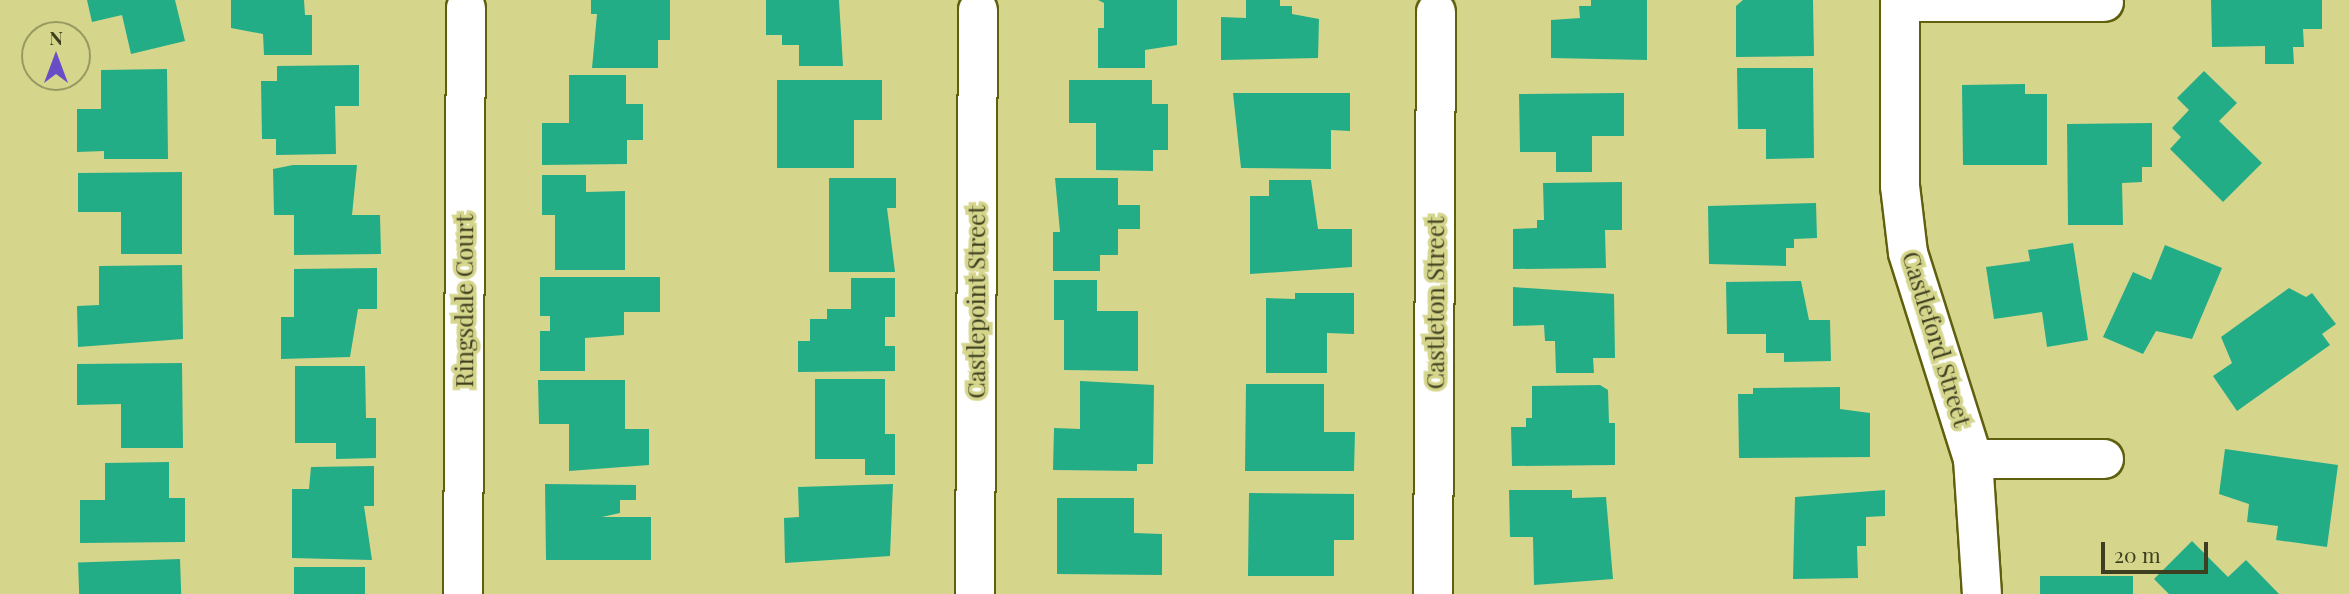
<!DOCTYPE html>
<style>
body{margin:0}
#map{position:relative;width:2349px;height:594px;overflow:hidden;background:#d5d68c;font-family:"Playfair Display",serif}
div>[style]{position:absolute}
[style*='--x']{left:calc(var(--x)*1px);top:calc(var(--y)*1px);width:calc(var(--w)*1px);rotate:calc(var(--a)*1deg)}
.building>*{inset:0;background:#22ad87;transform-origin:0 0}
.roads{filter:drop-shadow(2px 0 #5f5f0e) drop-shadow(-2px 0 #5f5f0e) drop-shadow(0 2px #5f5f0e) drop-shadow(0 -2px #5f5f0e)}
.minor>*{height:38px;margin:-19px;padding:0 19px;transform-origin:19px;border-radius:19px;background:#fff}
span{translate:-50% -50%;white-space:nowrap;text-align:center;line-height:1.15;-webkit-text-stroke:7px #d5d68c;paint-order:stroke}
.street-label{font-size:24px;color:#3e3f20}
.north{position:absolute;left:21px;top:21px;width:70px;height:70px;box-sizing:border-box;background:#d5d68c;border:2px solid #999a61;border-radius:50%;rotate:0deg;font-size:19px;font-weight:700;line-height:28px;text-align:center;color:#3e3f20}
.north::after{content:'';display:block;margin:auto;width:24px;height:32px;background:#694dc6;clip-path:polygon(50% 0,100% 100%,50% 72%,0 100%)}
.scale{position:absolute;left:2101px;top:542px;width:107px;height:32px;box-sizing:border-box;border:4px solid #3e3f20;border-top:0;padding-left:9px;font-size:21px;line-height:24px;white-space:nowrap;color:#3e3f20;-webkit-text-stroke:5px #d5d68c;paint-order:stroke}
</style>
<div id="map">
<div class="building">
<div style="clip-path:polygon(87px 0,175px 0,185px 41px,131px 54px,122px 15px,92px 22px)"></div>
<div style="clip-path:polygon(231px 0,304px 0,305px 15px,312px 15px,312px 55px,264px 55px,263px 34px,231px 28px)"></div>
<div style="clip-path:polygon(591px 0,670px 0,670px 40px,658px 40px,658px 68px,592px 68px,597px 14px,591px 14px)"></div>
<div style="clip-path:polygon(766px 0,839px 0,843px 66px,799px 66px,799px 45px,782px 45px,782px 35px,766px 35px)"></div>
<div style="clip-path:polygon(1098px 0,1177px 0,1177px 45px,1145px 50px,1145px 68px,1098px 68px,1098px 28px,1104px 28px,1104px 3px)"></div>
<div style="clip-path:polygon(1246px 0,1280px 0,1280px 6px,1292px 6px,1292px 14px,1319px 19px,1318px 58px,1221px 60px,1221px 17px,1246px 18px)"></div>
<div style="clip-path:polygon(1591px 0,1647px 0,1647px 60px,1551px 58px,1551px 20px,1580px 18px,1579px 6px,1591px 6px)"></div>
<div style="clip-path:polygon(1743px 0,1813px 0,1814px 56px,1736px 57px,1736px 6px)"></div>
<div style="clip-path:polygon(2211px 0,2322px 0,2322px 29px,2303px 29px,2304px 47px,2293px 47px,2294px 64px,2265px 64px,2265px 46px,2212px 47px)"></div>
<div style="clip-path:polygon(359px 65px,359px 106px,335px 106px,336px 154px,276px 155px,276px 139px,262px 139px,261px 81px,277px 81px,277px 66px)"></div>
<div style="clip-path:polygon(1737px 68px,1813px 68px,1814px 158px,1766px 159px,1766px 129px,1738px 129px)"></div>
<div style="clip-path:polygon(167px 69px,168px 159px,104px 159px,104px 151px,77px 152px,77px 109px,101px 109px,101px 70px)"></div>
<div style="clip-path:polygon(2204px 71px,2237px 103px,2219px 121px,2262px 163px,2223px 202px,2170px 149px,2181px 137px,2172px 128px,2189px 110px,2177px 98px)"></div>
<div style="clip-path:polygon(569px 75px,626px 75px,626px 104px,643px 104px,643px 140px,627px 140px,627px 164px,542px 165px,542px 123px,569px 123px)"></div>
<div style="clip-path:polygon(777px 80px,882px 80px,882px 120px,854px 120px,854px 168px,777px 168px)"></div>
<div style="clip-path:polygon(1069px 80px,1152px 80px,1152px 104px,1168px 104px,1168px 150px,1153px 150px,1153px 171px,1096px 170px,1096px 123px,1069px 123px)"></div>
<div style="clip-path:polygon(2025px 84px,2025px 94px,2047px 94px,2047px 165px,1963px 165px,1962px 85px)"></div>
<div style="clip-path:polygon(1233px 93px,1350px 93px,1350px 131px,1331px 130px,1331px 169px,1241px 168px)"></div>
<div style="clip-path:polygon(1624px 93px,1624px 136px,1592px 136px,1592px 172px,1556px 172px,1556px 152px,1520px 152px,1519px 94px)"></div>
<div style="clip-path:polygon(2152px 123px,2152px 167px,2142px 167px,2142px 182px,2122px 183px,2123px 225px,2068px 225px,2067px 124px)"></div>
<div style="clip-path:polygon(293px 165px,357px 165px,352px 215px,380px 215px,381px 254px,294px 255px,294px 215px,274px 215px,273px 169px)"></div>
<div style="clip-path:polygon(182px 172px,182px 254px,121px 254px,121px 212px,78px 212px,78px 173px)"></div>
<div style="clip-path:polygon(542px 175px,586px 175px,586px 192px,625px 191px,625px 270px,555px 270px,555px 215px,542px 215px)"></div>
<div style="clip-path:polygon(829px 178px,896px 178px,896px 208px,887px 208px,895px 272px,829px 272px)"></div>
<div style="clip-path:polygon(1055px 178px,1118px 178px,1118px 205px,1140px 205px,1140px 229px,1118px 229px,1118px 255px,1100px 255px,1100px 271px,1053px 271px,1053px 232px,1060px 232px)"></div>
<div style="clip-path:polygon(1269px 180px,1311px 180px,1318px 229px,1352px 229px,1352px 267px,1250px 274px,1250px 196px,1269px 196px)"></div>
<div style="clip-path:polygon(1622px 182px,1622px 230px,1605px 230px,1606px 268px,1513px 269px,1513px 229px,1537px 228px,1537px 220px,1544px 220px,1543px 183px)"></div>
<div style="clip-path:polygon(1816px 203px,1817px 238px,1794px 239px,1794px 248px,1786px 248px,1786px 266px,1709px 264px,1708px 206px)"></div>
<div style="clip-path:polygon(2073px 243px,2088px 340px,2047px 347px,2042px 312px,1994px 319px,1986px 267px,2030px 261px,2028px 250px)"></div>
<div style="clip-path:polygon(2165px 245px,2222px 268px,2192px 339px,2156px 331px,2143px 354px,2103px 337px,2133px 272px,2151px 280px)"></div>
<div style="clip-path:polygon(182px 265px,183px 339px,78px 347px,77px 306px,99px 305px,99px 266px)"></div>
<div style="clip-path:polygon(377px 268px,377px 309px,358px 309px,350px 357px,281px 359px,281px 317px,294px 317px,294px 269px)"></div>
<div style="clip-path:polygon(540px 277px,660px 277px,660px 312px,624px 312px,624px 335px,585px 338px,585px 371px,540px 371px,540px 331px,550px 331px,550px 316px,540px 316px)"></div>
<div style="clip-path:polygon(851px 278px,895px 278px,895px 317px,885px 317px,885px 346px,895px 346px,895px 371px,798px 372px,798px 341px,810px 341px,810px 319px,827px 319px,827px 309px,851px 309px)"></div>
<div style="clip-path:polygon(1054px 280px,1097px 280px,1097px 311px,1138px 311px,1138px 371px,1064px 370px,1064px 320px,1054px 320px)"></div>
<div style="clip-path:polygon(1801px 281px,1809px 320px,1830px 320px,1831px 361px,1784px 362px,1784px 353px,1766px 353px,1766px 334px,1727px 334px,1726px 282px)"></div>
<div style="clip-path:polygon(1513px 287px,1614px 294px,1615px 358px,1593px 358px,1594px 373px,1556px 373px,1555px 341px,1545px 341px,1544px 325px,1513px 326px)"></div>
<div style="clip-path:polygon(2289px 288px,2306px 297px,2312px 293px,2336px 324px,2322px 334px,2330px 345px,2237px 411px,2213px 376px,2232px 363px,2221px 337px)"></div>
<div style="clip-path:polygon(1295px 293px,1354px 293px,1354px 334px,1327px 333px,1327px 373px,1266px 373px,1266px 298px,1295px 299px)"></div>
<div style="clip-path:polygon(182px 363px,183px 448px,121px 448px,121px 404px,77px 405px,77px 364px)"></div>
<div style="clip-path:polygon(295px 366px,365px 366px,366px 418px,376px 418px,376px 458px,336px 459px,336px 443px,295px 443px)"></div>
<div style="clip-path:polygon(815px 379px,885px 379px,885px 434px,895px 434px,895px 475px,865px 475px,865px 459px,815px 459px)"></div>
<div style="clip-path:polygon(538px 380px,625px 380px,625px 429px,649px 429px,649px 465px,569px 471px,569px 424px,539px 424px)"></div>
<div style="clip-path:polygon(1080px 381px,1154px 385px,1153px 464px,1137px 464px,1137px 471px,1053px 470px,1054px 428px,1080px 429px)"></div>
<div style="clip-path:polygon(1246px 384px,1324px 384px,1324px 432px,1355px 432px,1354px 471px,1245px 471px)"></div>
<div style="clip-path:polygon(1600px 385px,1608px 390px,1609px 423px,1615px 423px,1615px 465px,1512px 466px,1511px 427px,1526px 427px,1526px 418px,1532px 418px,1532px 386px)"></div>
<div style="clip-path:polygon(1840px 387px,1840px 409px,1870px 413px,1870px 457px,1739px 458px,1738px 394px,1753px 394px,1753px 388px)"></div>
<div style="clip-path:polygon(2225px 449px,2338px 465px,2327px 547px,2276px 540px,2278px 526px,2247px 522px,2249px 504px,2219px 494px)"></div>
<div style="clip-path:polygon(169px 462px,169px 498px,185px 498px,185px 542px,80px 543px,80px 500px,105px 500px,105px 463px)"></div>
<div style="clip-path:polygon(374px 466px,374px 506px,364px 506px,372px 560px,292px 558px,292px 489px,309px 489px,311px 467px)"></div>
<div style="clip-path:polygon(545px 484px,636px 485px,636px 500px,620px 500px,620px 513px,602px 517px,651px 517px,651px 560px,546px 560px)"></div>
<div style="clip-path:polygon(893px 484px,890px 556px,785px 563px,784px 518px,799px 517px,798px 487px)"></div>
<div style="clip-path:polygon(1509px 490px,1572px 490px,1572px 498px,1606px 497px,1613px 579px,1534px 585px,1533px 537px,1510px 537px)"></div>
<div style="clip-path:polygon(1885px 490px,1885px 516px,1866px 517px,1866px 546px,1857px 546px,1858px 578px,1793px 579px,1795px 497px)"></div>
<div style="clip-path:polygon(1249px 493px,1354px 494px,1354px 540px,1334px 540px,1334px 576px,1248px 576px)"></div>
<div style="clip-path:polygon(1057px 498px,1134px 498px,1134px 533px,1162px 534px,1162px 575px,1057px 574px)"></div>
<div style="clip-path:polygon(2192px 541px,2228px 577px,2246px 560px,2279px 594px,2169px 594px,2154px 579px)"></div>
<div style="left:180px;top:559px;width:35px;height:102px;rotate:88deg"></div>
<div style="left:294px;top:567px;width:71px;height:27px"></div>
<div style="left:2040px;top:576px;width:93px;height:18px"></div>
</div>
<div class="roads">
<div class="minor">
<div style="--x:1900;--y:0;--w:186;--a:90"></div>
<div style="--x:1900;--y:186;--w:67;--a:83.2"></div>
<div style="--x:1908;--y:253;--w:216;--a:72.5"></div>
<div style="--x:1973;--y:459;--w:135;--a:86.2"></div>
<div style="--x:1900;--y:2;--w:204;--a:0"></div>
<div style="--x:1973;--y:459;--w:131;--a:0"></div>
<div style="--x:463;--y:594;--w:586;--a:-89.71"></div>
<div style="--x:975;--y:594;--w:584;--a:-89.71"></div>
<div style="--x:1433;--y:594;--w:582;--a:-89.7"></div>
</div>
</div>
<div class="street-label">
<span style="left:464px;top:301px;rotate:-90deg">Ringsdale Court</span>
<span style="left:976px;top:302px;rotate:-90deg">Castlepoint Street</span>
<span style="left:1435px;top:303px;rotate:-90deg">Castleton Street</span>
<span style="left:1937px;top:339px;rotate:73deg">Castleford Street</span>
</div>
<div class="north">N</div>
<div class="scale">20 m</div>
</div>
